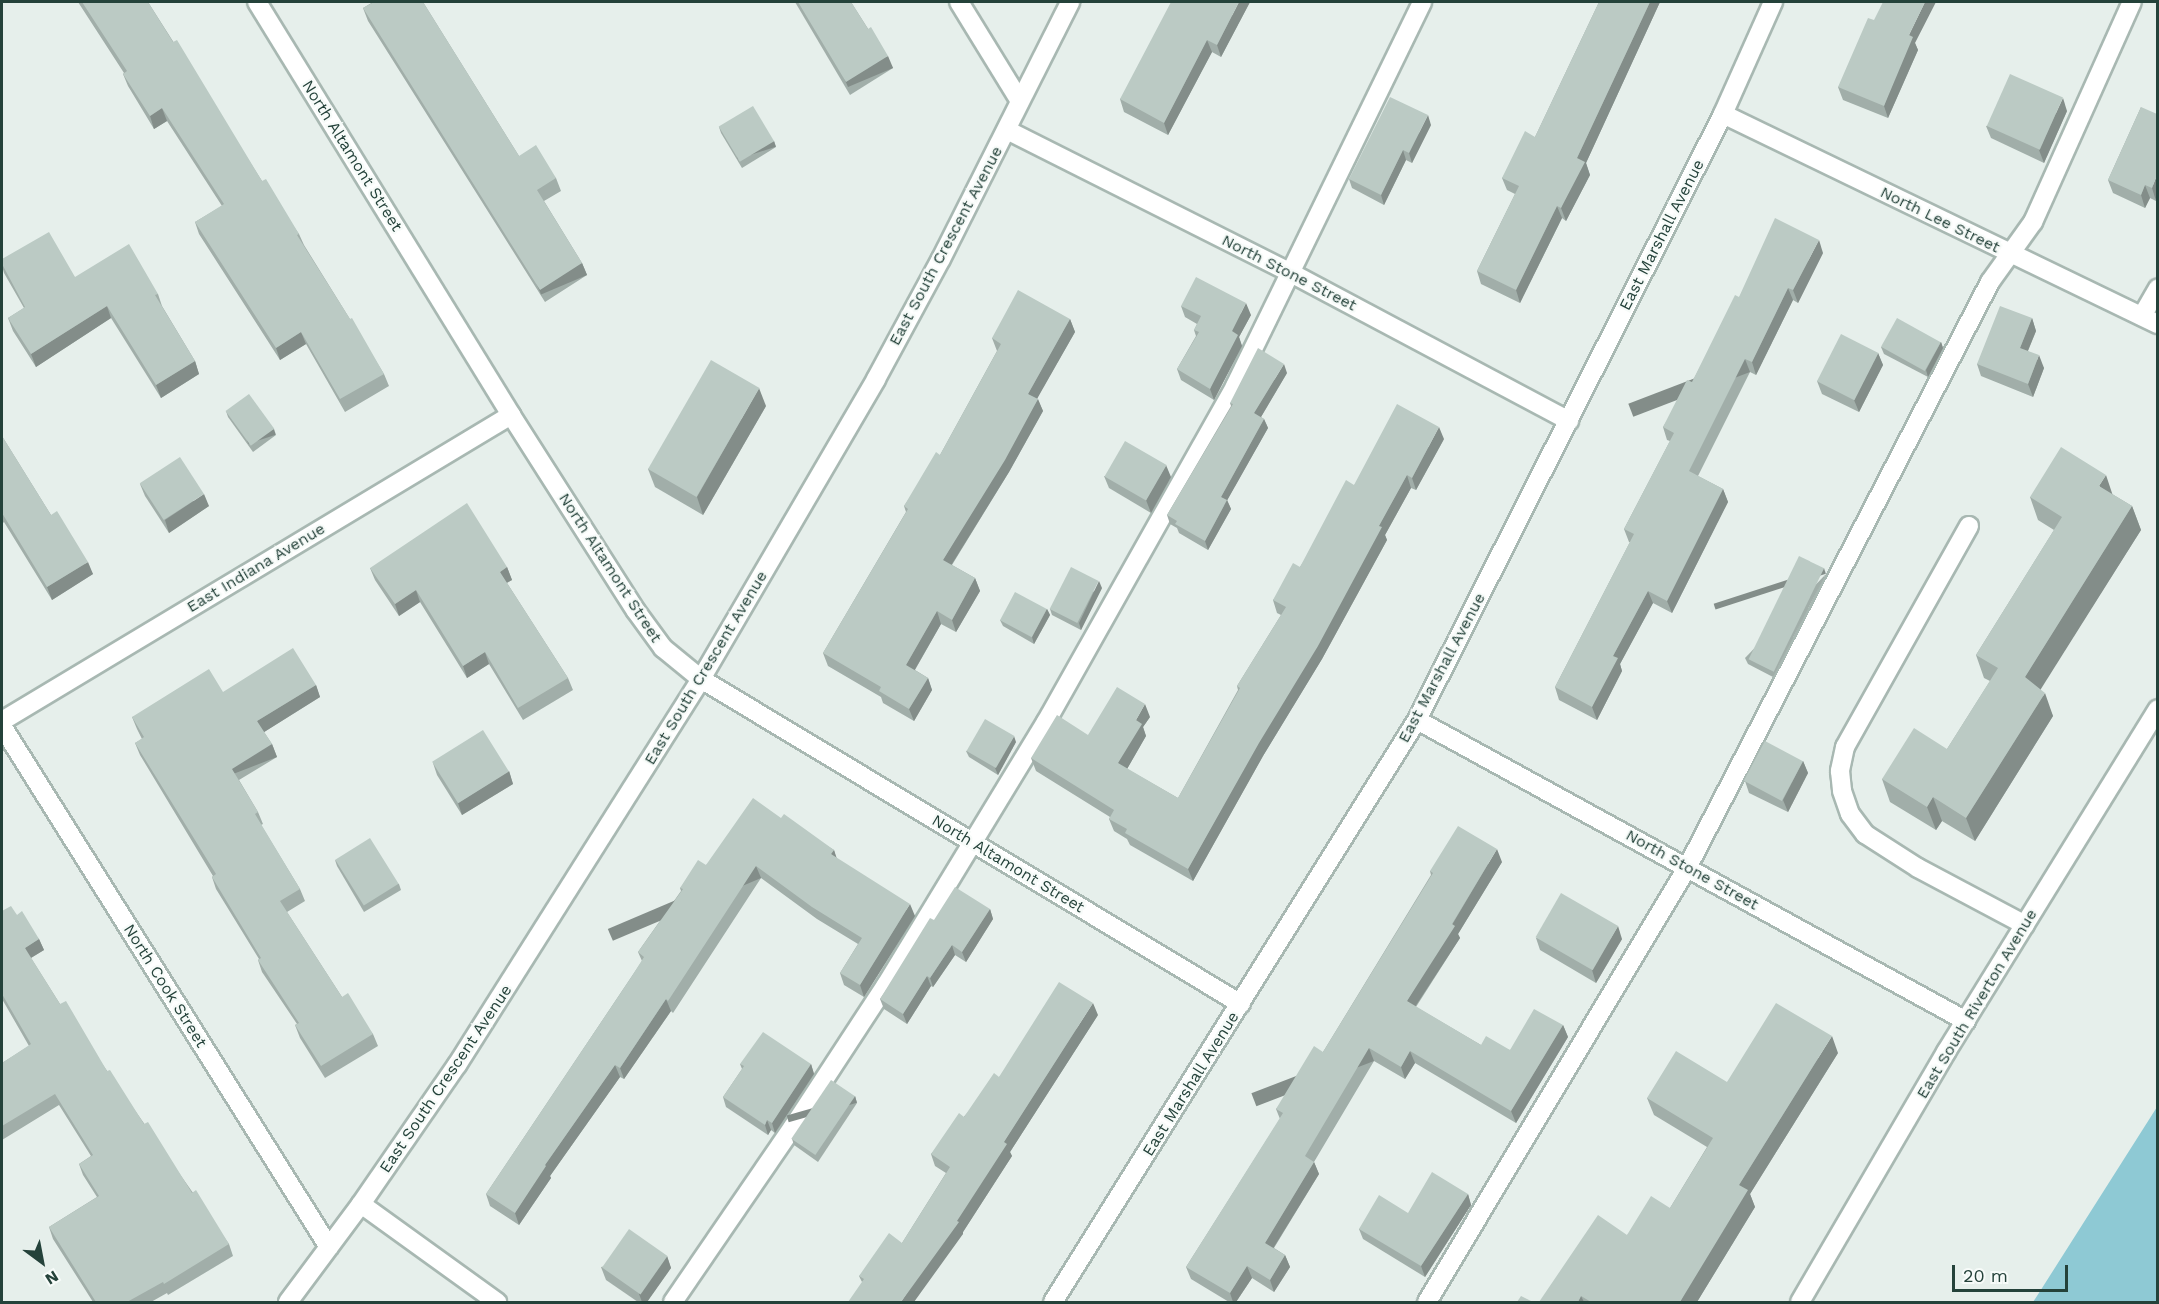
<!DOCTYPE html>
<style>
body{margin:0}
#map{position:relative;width:2159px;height:1304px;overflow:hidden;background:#e6efeb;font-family:"Work Sans",sans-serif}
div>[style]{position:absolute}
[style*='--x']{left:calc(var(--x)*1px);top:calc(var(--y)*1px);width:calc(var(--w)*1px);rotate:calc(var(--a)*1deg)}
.water>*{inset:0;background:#8ec9d4}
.roads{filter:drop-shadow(2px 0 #a8b8b2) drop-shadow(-2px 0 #a8b8b2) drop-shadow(0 2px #a8b8b2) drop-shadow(0 -2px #a8b8b2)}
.service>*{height:18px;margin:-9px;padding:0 9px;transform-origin:9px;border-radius:9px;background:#fff}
.minor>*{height:18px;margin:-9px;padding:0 9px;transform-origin:9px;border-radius:9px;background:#fff}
.wall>*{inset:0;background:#a1aea9}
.shaded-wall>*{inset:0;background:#838d89;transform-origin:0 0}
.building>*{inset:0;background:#bbcac4;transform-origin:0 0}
span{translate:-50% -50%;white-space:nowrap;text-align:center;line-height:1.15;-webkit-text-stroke:4.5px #f7fbf9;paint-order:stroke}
.street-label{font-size:16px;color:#24423a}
.frame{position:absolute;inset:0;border:3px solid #24423a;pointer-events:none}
.north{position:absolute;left:12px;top:1232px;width:60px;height:60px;-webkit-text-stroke:4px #f7fbf9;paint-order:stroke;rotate:148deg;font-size:16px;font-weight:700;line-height:24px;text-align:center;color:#24423a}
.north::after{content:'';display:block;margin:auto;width:21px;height:27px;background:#24423a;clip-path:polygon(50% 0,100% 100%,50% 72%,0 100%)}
.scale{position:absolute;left:1952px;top:1265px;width:116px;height:27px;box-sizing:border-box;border:3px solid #24423a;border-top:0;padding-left:8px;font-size:18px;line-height:21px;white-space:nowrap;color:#24423a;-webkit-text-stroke:4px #f7fbf9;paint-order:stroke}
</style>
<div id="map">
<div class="water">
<div style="clip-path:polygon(2157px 1107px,2157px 1302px,2033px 1302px,2037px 1296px)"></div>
</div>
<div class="roads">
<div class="service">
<div style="--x:2142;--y:316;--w:32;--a:-60"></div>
<div style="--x:1969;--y:526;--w:253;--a:119.3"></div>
<div style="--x:1845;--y:747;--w:25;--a:102"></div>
<div style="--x:1840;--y:771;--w:20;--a:84"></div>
<div style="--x:1842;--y:791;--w:24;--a:71"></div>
<div style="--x:1850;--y:814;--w:25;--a:53"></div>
<div style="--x:1865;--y:834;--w:63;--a:32.7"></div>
<div style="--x:1918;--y:868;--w:121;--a:28"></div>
<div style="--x:673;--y:1302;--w:212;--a:-55.6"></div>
<div style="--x:793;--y:1127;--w:170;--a:-56.8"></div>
<div style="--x:886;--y:985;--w:308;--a:-58.7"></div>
<div style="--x:1046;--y:722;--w:386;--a:-60.6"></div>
<div style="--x:1235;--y:386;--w:427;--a:-64"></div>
<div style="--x:1427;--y:1302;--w:506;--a:-59.08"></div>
<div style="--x:1687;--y:868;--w:660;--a:-62.66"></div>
<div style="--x:1990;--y:282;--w:74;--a:-54.4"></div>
<div style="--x:2033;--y:222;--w:241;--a:-65.8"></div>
</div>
<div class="minor">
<div style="--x:257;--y:2;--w:485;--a:58.4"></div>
<div style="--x:511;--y:415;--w:232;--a:57.5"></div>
<div style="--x:636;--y:611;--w:46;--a:53.9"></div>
<div style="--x:663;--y:648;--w:49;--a:39.2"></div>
<div style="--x:701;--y:679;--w:630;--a:31.04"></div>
<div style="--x:959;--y:2;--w:116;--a:58.4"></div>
<div style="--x:1723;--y:114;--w:483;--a:25.8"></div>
<div style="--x:1007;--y:130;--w:318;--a:26.7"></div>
<div style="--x:1291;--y:273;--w:315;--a:28"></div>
<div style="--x:1417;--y:720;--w:626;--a:28.73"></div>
<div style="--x:2;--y:721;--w:594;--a:-31.01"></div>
<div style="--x:2;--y:726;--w:615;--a:57.89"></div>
<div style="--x:361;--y:1204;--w:168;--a:35.8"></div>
<div style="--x:288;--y:1302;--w:122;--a:-53.3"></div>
<div style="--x:361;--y:1204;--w:169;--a:-55.4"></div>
<div style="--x:457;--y:1065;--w:457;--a:-57.7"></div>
<div style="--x:701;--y:679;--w:347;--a:-59.7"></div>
<div style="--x:876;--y:379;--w:136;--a:-61.6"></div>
<div style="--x:941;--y:259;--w:288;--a:-63.3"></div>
<div style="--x:1053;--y:1302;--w:686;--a:-57.98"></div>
<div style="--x:1417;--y:720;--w:679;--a:-63.21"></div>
<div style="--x:1723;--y:114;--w:123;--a:-65.9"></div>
<div style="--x:1800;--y:1302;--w:290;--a:-59.7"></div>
<div style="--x:1946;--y:1052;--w:403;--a:-58.3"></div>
</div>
</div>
<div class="wall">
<div style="clip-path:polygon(78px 2px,148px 2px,262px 181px,299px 234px,304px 245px,384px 374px,389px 386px,345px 412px,306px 344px,280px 360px,199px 234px,195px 222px,222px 206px,167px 121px,154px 129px,128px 86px,123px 74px,124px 73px)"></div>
<div style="clip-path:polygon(373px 2px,423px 2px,519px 156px,556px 178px,561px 191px,544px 201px,582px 263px,587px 275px,545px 302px,368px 21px,363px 8px)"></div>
<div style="clip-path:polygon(795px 2px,851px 2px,893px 68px,850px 95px)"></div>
<div style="clip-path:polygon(1250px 2px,1221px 57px,1212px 52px,1168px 135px,1124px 112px,1120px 99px)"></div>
<div style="clip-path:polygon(1599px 2px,1660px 2px,1586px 163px,1590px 175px,1566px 221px,1562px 218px,1520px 303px,1481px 284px,1477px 271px,1515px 194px,1507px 190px,1502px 178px,1535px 137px)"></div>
<div style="clip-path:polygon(1915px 43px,1918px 50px,1888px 118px,1843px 100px,1838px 87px)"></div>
<div style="clip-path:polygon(2141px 107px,2156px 201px,2150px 198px,2145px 208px,2113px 193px,2108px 180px)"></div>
<div style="clip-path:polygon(2067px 111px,2044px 163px,1991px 138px,1986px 126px)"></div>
<div style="clip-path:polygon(1431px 125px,1412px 163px,1406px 160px,1384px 205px,1352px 188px,1349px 179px)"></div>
<div style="clip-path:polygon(719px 127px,774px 141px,776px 147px,742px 168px,721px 133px)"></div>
<div style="clip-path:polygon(1823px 253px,1798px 303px,1793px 300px,1756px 375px,1750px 372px,1698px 476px,1723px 489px,1728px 502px,1672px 613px,1653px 603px,1620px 664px,1622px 671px,1597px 720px,1559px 700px,1555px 687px,1630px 542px,1629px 542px,1624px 529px,1670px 441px,1667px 440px,1663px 427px,1692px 382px,1739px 297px)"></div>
<div style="clip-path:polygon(2px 259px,75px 277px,158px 294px,162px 306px,195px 361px,199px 374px,161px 398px,111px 318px,36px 367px,13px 331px,8px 318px,24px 308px,4px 273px,2px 266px)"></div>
<div style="clip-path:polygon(1181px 306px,1251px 315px,1239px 337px,1242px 346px,1214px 400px,1181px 380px,1177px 369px,1196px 336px,1194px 330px,1197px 324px,1185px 317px)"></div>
<div style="clip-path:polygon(2032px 318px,2036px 331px,2028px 351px,2044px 368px,2033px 397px,1981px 376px,1977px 364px)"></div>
<div style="clip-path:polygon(1070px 319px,1075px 332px,1037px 398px,1043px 411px,1009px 472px,952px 565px,975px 578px,980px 591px,956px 632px,941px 624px,915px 670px,928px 678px,932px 690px,914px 721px,883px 703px,881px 697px,828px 666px,823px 653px,906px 512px,904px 506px,940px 455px,997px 351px,992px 338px)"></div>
<div style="clip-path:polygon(1941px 342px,1943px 348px,1928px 377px,1884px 354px,1881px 347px)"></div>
<div style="clip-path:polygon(1878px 353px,1883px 365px,1859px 412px,1822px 394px,1817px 381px)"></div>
<div style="clip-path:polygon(1287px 373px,1261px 417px,1264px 419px,1268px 428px,1227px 500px,1231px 509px,1208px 550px,1179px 533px,1177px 528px,1170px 524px,1167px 515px,1231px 406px,1230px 403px)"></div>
<div style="clip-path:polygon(766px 406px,703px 515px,655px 487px,648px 469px)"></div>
<div style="clip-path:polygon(226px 411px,276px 435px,253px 452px,228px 417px)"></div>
<div style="clip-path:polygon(2px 436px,51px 515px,93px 574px,52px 600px,4px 522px,2px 524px)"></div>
<div style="clip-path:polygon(1444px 439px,1416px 490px,1411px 488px,1385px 535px,1387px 540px,1322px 659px,1263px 756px,1193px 881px,1130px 845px,1127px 839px,1114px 831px,1109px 819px,1110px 817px,1036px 771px,1031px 758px,1088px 735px,1150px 717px,1143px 727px,1146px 736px,1127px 769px,1178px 798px,1238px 690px,1237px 686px,1281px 615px,1277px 613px,1273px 600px,1300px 567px,1354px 485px)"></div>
<div style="clip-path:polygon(1104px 476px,1171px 477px,1151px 513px,1109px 488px)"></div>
<div style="clip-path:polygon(140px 484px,209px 506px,169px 533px,145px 496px)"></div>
<div style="clip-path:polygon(2112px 494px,2132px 506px,2141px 530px,2040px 689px,2053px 716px,1975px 841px,1942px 821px,1936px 830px,1890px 802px,1882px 779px,1947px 749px,1990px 681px,1984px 678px,1976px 655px,2054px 530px,2038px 520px,2030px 497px)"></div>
<div style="clip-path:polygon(507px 567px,512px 580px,507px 583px,568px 678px,573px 690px,523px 720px,489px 664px,467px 678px,420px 602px,399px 616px,375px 580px,370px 568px)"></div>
<div style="clip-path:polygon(1826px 574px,1773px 677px,1748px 664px,1745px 658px)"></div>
<div style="clip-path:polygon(1102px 588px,1081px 630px,1052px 615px,1050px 609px)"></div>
<div style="clip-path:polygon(1047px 609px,1050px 615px,1034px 644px,1003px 626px,1000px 620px)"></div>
<div style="clip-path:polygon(316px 685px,320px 697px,264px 732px,272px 744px,277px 757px,239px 780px,258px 812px,263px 824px,261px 825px,300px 889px,305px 901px,287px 912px,342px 997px,373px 1034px,378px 1046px,325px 1078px,300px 1038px,295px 1025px,297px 1024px,262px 972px,258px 960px,259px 959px,216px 889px,212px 877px,213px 876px,140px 755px,135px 743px,142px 739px,137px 729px,132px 717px,223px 692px)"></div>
<div style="clip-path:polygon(1016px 742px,998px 775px,969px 757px,966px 751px)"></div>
<div style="clip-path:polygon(1803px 761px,1808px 773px,1788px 812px,1749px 793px,1745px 781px)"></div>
<div style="clip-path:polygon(433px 763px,509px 771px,513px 784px,462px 815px,437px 775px)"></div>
<div style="clip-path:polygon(781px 818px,834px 850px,836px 858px,915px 916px,864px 997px,844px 985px,840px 973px,858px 944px,817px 919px,761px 878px,673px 1013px,671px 1011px,624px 1079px,620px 1077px,550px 1176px,551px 1178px,519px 1225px,490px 1206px,486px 1194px,632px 976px,642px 961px,638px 952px,681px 891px,680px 888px,706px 865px)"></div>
<div style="clip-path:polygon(335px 860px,399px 884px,401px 890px,364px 912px,337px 866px)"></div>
<div style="clip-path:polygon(1502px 862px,1458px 934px,1460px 938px,1416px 1007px,1481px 1045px,1510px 1050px,1563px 1025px,1568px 1037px,1516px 1123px,1415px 1063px,1405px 1079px,1374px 1061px,1314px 1162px,1319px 1174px,1274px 1248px,1285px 1255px,1290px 1267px,1274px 1292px,1252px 1278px,1236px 1302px,1229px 1302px,1191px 1279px,1186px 1267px,1280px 1119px,1276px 1109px,1323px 1052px,1431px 875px,1430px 871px)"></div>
<div style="clip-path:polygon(990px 909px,993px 919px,966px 962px,955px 955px,933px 987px,931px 986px,907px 1024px,884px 1009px,880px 999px,934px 920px)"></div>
<div style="clip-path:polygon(2px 911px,17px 915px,39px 939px,44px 950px,31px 958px,60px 1004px,229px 1244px,233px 1256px,168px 1295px,167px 1293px,151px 1302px,93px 1302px,53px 1239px,49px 1227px,97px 1197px,83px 1175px,79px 1164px,91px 1156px,59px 1105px,2px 1140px,2px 1063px,29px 1046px,2px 999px)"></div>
<div style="clip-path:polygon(1536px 938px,1622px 939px,1596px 983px,1540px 950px)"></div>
<div style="clip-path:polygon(1098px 1015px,1010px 1152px,1012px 1156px,963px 1232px,963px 1234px,862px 1282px,859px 1276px,902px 1243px,946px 1173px,935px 1166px,931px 1154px,999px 1077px)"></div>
<div style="clip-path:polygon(1838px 1053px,1750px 1194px,1755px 1207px,1697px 1302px,1539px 1302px,1627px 1235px,1670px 1208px,1707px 1147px,1654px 1115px,1647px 1098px,1727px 1082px)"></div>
<div style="clip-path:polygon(740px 1064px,811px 1064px,814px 1074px,775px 1133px,771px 1130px,768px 1135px,726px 1107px,723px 1097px,742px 1069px)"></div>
<div style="clip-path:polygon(855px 1096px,857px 1103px,818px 1162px,794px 1145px,792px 1139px)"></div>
<div style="clip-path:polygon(1468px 1194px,1471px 1205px,1425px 1277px,1363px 1239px,1359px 1229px)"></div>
<div style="clip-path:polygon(667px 1256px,671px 1268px,647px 1302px,638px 1302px,606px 1280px,601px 1267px)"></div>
</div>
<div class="shaded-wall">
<div style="clip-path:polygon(1239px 2px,1250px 2px,1221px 57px,1217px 45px)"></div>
<div style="clip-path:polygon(1650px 2px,1660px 2px,1586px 163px,1590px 175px,1566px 221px,1561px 208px,1577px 158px)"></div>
<div style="clip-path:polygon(1925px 2px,1936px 2px,1915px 43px,1918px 50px,1888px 118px,1884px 106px,1909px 35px)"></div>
<div style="clip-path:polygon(1207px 40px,1212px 52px,1168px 135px,1164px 123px)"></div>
<div style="left:888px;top:56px;width:13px;height:49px;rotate:67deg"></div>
<div style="clip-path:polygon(2063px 98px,2067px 111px,2044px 163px,2039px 150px)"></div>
<div style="clip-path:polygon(162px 108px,167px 121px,154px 129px,150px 116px)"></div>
<div style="clip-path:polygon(1428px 115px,1431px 125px,1412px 163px,1409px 153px)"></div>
<div style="left:774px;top:141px;width:6px;height:40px;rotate:72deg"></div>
<div style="clip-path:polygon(1403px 150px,1406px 160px,1384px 205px,1381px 195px)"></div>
<div style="clip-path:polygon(2157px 175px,2157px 198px,2156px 201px,2152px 188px)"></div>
<div style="clip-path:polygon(2145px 185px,2150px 198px,2145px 208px,2141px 195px)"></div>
<div style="clip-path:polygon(1557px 206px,1562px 218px,1520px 303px,1516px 290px)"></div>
<div style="clip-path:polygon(1819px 240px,1823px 253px,1798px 303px,1793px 290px)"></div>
<div style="left:582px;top:263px;width:13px;height:50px;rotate:67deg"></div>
<div style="clip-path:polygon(1788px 288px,1793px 300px,1756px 375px,1752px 362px)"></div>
<div style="clip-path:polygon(1246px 303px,1251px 315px,1239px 337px,1242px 346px,1214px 400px,1210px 389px,1232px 331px)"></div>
<div style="clip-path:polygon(107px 306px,111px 318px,36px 367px,31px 354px)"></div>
<div style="clip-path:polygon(2032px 318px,2036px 331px,2024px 360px,2020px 348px)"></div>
<div style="clip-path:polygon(1070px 319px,1075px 332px,1033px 406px,1028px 394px)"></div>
<div style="clip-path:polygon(301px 332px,306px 344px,280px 360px,276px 348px)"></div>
<div style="clip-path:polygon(1941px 342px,1943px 348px,1928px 377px,1926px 370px)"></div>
<div style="clip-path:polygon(1878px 353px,1883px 365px,1859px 412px,1854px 400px)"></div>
<div style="clip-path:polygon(2039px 355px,2044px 368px,2033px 397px,2028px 384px)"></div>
<div style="left:1745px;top:359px;width:14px;height:125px;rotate:69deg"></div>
<div style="clip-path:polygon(195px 361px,199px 374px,161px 398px,156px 385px)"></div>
<div style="clip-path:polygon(1284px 364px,1287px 373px,1258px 422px,1254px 413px)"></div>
<div style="clip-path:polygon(759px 388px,766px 406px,703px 515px,697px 497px)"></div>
<div style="clip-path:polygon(1038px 399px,1043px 411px,1009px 472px,947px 572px,943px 560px)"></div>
<div style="clip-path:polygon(1264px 419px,1268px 428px,1224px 506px,1221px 497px)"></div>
<div style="clip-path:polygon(1439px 427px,1444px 439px,1416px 490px,1412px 478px)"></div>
<div style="left:274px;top:429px;width:6px;height:29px;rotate:72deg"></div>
<div style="clip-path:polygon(1166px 465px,1171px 477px,1151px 513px,1146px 500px)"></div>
<div style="clip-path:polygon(1407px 475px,1411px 488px,1385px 535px,1387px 540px,1322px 659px,1263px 756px,1193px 881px,1188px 869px)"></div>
<div style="clip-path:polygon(2106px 475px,2114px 499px,2099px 486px)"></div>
<div style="clip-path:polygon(1723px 489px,1728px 502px,1672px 613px,1667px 601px)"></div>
<div style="clip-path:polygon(204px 494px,209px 506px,169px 533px,165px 520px)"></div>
<div style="clip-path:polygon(1227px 500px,1231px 509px,1208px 550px,1205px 541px)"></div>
<div style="clip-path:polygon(2132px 506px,2141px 530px,2034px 700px,2025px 677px)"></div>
<div style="clip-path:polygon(88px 562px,93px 574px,52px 600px,47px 587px)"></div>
<div style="clip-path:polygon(507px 567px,512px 580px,504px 584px,500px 572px)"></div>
<div style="left:1824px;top:568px;width:6px;height:116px;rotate:72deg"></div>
<div style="clip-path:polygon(975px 578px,980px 591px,956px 632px,952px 620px)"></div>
<div style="clip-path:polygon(1099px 581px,1102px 588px,1081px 630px,1079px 623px)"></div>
<div style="clip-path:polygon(416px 590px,420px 602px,399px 616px,395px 604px)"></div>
<div style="clip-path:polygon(1648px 591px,1653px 603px,1620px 664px,1622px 671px,1597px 720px,1592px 707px,1613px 656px)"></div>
<div style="clip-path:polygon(1047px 609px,1050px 615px,1034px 644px,1032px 637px)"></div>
<div style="clip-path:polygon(937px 611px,941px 624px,910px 678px,906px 665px)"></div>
<div style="clip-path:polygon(485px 652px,489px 664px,467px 678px,463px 666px)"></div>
<div style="clip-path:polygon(928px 678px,932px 690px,914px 721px,909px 709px)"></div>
<div style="clip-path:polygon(316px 685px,320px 697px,261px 734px,257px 721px)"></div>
<div style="clip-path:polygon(2045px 693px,2053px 716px,1975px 841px,1966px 818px)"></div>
<div style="clip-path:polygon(1145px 704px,1150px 717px,1143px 727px,1146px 736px,1123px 776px,1118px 763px,1136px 720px)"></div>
<div style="clip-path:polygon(1014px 736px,1016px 742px,998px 775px,995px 768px)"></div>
<div style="left:272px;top:744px;width:14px;height:47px;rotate:69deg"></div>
<div style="clip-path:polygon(1803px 761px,1808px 773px,1788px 812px,1783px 800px)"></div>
<div style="clip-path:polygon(509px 771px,513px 784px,462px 815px,458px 803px)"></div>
<div style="clip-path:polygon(1933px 797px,1942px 821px,1936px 830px,1927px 807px)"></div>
<div style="clip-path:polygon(1497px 849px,1502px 862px,1458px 934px,1460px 938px,1411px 1013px,1407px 1001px)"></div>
<div style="clip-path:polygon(834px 850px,838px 862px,831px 854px)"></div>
<div style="left:756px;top:866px;width:13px;height:161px;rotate:67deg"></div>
<div style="clip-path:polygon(910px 904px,915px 916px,864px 997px,860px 985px)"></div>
<div style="clip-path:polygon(990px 909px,993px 919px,966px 962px,962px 952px)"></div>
<div style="clip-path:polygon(1618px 926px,1622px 939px,1596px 983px,1592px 970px)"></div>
<div style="clip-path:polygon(39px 939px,44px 950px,29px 959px,25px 948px)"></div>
<div style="clip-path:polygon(952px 945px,955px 955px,933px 987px,930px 978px)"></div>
<div style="clip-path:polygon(927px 976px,931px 986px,907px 1024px,903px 1014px)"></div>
<div style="clip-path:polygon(666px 999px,671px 1011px,624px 1079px,620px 1068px)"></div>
<div style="clip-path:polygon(1093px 1003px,1098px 1015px,1010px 1152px,1012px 1156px,963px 1232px,963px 1234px,914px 1302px,901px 1302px)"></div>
<div style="clip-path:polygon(1563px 1025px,1568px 1037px,1516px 1123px,1511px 1111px)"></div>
<div style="clip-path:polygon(1832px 1036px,1838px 1053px,1750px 1194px,1755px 1207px,1697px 1302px,1680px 1302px,1739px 1185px)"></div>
<div style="left:1369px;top:1048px;width:14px;height:126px;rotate:69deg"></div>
<div style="clip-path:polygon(1410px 1051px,1415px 1063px,1405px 1079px,1401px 1067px)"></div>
<div style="clip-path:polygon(811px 1064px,814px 1074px,775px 1133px,772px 1123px)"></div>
<div style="clip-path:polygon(615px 1065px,620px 1077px,550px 1176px,551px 1178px,519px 1225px,515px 1213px,545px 1165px)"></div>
<div style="left:855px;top:1096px;width:7px;height:71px;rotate:74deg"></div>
<div style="clip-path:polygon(767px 1120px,771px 1130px,768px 1135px,765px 1125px)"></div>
<div style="clip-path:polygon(1314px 1162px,1319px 1174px,1269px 1255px,1265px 1243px)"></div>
<div style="clip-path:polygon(1468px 1194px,1471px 1205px,1425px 1277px,1421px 1266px)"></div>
<div style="clip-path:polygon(1285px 1255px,1290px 1267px,1274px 1292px,1270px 1280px)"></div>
<div style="clip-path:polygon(667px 1256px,671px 1268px,647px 1302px,642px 1302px,639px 1294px)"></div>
<div style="clip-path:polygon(1247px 1266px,1252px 1278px,1236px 1302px,1233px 1302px,1230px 1293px)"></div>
<div style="clip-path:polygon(1581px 1296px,1584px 1302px,1578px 1302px)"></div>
</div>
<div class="building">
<div style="clip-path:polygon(82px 2px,148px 2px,173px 42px,177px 40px,262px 181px,266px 179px,299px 234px,297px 235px,350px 319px,352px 318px,384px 374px,340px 399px,301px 332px,276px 348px,195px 222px,224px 204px,162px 108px,150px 116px,123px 74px,127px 71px)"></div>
<div style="clip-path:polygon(374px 2px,423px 2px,519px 156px,536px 145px,556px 178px,537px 190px,582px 263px,540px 290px,363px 8px)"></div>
<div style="clip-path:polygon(798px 2px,851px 2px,868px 29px,871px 27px,888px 56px,846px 82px)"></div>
<div style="clip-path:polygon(1171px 2px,1239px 2px,1217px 45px,1207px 40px,1164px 123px,1120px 99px)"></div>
<div style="clip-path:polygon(1599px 2px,1650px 2px,1577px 158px,1585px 162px,1561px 208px,1557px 206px,1516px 290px,1477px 271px,1519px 186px,1502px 178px,1525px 131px,1535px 137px)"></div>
<div style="clip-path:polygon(1883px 2px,1925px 2px,1909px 35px,1913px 37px,1884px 106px,1838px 87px,1868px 18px,1874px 20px)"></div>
<div style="left:2010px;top:74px;width:58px;height:57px;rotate:24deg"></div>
<div style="clip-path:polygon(1390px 97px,1428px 115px,1409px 153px,1403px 150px,1381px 195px,1349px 179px)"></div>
<div style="left:753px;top:106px;width:41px;height:40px;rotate:59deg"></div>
<div style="clip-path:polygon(2141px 107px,2157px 114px,2157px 175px,2152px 188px,2145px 185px,2141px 195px,2108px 180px)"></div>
<div style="clip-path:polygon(1775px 218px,1819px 240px,1793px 290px,1788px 288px,1752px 362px,1745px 359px,1689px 471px,1723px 489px,1667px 601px,1648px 591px,1613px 656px,1618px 658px,1592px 707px,1555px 687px,1634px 534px,1624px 529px,1674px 433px,1663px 427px,1687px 380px,1692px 382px,1735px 295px,1739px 297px)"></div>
<div style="clip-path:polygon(49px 232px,75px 277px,129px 244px,158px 294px,155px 295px,195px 361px,156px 385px,107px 306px,31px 354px,8px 318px,25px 307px,2px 264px,2px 259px)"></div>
<div style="clip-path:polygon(1196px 277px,1246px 303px,1232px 331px,1238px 335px,1210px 389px,1177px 369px,1199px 332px,1194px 330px,1201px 316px,1181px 306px)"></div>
<div style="clip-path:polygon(1018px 290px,1070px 319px,1028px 394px,1038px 399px,1005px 460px,943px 560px,975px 578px,952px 620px,937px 611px,906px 665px,928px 678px,909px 709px,879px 691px,881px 687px,823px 653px,908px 509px,904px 506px,936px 452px,940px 455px,1001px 344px,992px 338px)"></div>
<div style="clip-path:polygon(2000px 306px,2032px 318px,2020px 348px,2039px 355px,2028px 384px,1977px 364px)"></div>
<div style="left:1897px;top:318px;width:50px;height:33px;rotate:29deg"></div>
<div style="left:1841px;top:334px;width:42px;height:53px;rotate:27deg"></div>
<div style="clip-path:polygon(1258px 348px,1284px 364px,1254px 413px,1264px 419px,1221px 497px,1227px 500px,1205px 541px,1175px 524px,1177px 521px,1167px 515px,1233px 404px,1230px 403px)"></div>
<div style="left:711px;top:360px;width:56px;height:126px;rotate:30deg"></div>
<div style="left:249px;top:394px;width:43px;height:29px;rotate:54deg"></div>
<div style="clip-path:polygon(1397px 404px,1439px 427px,1412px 478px,1407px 475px,1379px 526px,1382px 527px,1318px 646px,1259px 743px,1188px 869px,1125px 833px,1127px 829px,1109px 819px,1114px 810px,1031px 758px,1057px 715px,1088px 735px,1117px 687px,1145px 704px,1136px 720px,1142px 724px,1118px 763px,1178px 798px,1240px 688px,1237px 686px,1286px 607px,1273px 600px,1293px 563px,1300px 567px,1346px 480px,1354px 485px)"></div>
<div style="clip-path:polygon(2px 436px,51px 515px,57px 511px,88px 562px,47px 587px,2px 513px)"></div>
<div style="left:1125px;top:441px;width:48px;height:41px;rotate:30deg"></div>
<div style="clip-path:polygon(2061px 447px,2106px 475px,2099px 486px,2132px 506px,2025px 677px,2045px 693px,1966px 818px,1933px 797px,1927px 807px,1882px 779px,1914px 728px,1947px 749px,1998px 668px,1976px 655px,2062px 517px,2030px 497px)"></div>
<div style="left:180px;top:457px;width:44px;height:48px;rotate:57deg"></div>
<div style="clip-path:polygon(467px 503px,507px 567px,500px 572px,568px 678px,518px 708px,485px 652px,463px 666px,416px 590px,395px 604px,370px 568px)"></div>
<div style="left:1799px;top:556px;width:28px;height:115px;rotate:26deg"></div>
<div style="left:1071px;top:567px;width:31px;height:47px;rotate:27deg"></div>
<div style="left:1015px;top:592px;width:36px;height:32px;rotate:28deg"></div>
<div style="clip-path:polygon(293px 648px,316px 685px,257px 721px,272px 744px,232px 769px,258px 812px,255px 814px,300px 889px,280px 901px,342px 997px,348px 993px,373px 1034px,321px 1066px,295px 1025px,299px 1023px,258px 960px,261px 958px,212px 877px,216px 874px,135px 743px,144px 737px,132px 717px,209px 669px,223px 692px)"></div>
<div style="left:985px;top:719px;width:34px;height:37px;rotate:30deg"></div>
<div style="left:483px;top:730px;width:49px;height:60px;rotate:58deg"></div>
<div style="left:1765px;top:741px;width:43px;height:45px;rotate:28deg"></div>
<div style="clip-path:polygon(753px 798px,781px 818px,784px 814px,834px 850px,831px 854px,910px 904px,860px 985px,840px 973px,862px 938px,812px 907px,756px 866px,668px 1001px,666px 999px,620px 1068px,615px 1065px,545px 1165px,546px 1166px,515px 1213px,486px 1194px,632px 976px,644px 957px,638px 952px,683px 889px,680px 888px,698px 860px,706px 865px)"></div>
<div style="clip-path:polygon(1458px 826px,1497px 849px,1452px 924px,1455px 926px,1407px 1001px,1481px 1045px,1486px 1036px,1510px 1050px,1534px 1009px,1563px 1025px,1511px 1111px,1410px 1051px,1401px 1067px,1369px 1048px,1305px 1156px,1314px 1162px,1265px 1243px,1285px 1255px,1270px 1280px,1247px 1266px,1230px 1293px,1186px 1267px,1283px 1113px,1276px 1109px,1314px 1046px,1323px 1052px,1433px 873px,1430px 871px)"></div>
<div style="left:370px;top:838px;width:54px;height:41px;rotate:58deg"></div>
<div style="clip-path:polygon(955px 887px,990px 909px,962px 952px,952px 945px,930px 978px,927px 976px,903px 1014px,880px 999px,930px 918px,934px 920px)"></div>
<div style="left:1561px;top:893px;width:66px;height:51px;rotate:30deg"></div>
<div style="clip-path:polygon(11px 906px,17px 915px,22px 911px,39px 939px,25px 948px,60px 1004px,66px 1001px,107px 1071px,110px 1070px,144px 1124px,148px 1122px,192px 1193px,196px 1190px,229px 1244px,164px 1284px,163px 1282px,127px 1302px,96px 1302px,49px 1227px,99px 1196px,79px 1164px,93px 1155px,55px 1094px,2px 1126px,2px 1063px,31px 1044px,2px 994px,2px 911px)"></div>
<div style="clip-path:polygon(1059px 982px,1093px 1003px,1004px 1142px,1007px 1144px,957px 1221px,959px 1222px,901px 1302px,848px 1302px,864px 1279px,859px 1276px,889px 1233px,902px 1243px,950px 1167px,931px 1154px,959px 1113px,964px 1117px,994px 1073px,999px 1077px)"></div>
<div style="clip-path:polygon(1776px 1003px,1832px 1036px,1739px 1185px,1748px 1190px,1680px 1302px,1591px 1302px,1581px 1296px,1578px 1302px,1539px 1302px,1598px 1215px,1627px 1235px,1651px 1196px,1670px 1208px,1713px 1138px,1647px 1098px,1676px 1051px,1727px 1082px)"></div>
<div style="clip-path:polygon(763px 1032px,811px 1064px,772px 1123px,767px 1120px,765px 1125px,723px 1097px,744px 1066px,740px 1064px)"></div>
<div style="left:831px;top:1080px;width:29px;height:71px;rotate:34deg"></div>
<div style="clip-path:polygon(1432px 1172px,1468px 1194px,1421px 1266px,1359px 1229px,1379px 1195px,1408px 1213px)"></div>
<div style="left:629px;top:1229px;width:47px;height:47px;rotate:35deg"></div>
<div style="clip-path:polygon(1521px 1296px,1533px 1302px,1517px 1302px)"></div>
</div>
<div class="street-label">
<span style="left:352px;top:156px;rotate:58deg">North Altamont Street</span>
<span style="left:1940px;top:220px;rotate:26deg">North Lee Street</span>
<span style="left:1662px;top:235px;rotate:-63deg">East Marshall Avenue</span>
<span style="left:946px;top:246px;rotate:-62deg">East South Crescent Avenue</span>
<span style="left:1289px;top:273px;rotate:27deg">North Stone Street</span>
<span style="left:256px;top:568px;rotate:-31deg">East Indiana Avenue</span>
<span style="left:610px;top:568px;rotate:57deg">North Altamont Street</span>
<span style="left:706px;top:668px;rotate:-59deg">East South Crescent Avenue</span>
<span style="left:1442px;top:668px;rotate:-62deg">East Marshall Avenue</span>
<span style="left:1008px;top:864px;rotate:31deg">North Altamont Street</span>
<span style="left:1692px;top:870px;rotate:29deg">North Stone Street</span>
<span style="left:165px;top:986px;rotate:58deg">North Cook Street</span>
<span style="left:1977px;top:1004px;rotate:-59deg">East South Riverton Avenue</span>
<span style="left:446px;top:1079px;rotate:-56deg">East South Crescent Avenue</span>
<span style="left:1191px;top:1084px;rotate:-58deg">East Marshall Avenue</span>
</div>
<div class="frame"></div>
<div class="north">N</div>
<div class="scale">20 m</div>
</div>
